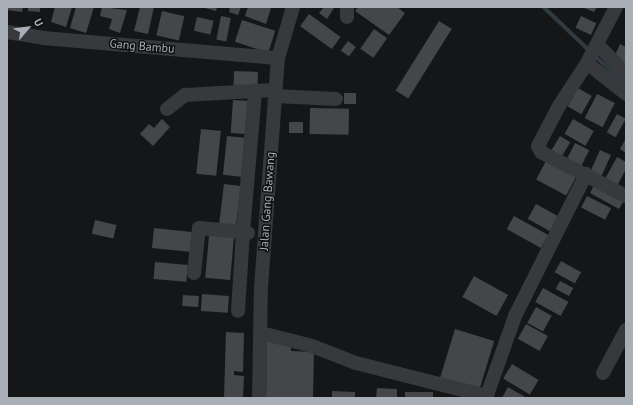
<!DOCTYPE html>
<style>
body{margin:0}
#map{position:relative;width:633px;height:405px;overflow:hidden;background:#151617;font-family:"PT Sans",sans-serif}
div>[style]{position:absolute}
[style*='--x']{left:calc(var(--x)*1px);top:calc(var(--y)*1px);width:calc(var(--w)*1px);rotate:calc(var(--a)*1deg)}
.stream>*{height:3.5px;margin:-1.75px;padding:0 1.75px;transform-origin:1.75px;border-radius:1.75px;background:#2f3b40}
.building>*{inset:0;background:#44464a;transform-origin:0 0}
.minor>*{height:14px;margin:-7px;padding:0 7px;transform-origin:7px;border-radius:7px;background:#37393c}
span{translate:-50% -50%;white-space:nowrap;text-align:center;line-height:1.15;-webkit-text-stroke:3px #101112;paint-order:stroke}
.street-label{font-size:12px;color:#a8afb7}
.frame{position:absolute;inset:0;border:8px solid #a8afb7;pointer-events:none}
.north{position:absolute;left:8px;top:8px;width:40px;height:40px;-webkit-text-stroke:3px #101112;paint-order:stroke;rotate:62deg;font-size:11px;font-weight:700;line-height:16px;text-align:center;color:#a8afb7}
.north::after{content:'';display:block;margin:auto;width:14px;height:18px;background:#a8afb7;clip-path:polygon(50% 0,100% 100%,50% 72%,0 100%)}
</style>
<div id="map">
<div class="stream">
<div style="--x:544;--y:7;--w:64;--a:43.7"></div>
<div style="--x:594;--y:55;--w:43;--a:42.2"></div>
</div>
<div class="building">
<div style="clip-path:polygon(7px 7px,23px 7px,22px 12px,7px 10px)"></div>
<div style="clip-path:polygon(28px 7px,40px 7px,40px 12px,28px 11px)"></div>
<div style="clip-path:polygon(55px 7px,72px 7px,66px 27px,51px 22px)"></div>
<div style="clip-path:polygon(76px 7px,94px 7px,86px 33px,70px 28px)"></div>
<div style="clip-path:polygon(102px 7px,127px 10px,120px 33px,109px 29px,112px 19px,100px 16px)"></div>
<div style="clip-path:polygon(140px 7px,154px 7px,148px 34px,134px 31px)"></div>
<div style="clip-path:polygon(201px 7px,217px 7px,216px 11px)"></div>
<div style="clip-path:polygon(230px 7px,241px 7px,238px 15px,229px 12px)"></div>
<div style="clip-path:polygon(248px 7px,271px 8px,266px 24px,245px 16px)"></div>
<div style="clip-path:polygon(324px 7px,334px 8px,327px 19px,319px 13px)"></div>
<div style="clip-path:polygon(358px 7px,397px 7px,405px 13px,389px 35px,355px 11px)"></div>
<div style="clip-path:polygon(582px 7px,597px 7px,594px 12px)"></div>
<div style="left:162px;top:11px;width:23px;height:25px;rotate:13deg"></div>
<div style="left:309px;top:14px;width:39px;height:15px;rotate:36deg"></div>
<div style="left:221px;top:16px;width:10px;height:24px;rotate:11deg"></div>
<div style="left:581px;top:16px;width:17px;height:13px;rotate:25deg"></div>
<div style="left:197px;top:17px;width:17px;height:14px;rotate:13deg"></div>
<div style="left:242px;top:20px;width:35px;height:23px;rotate:18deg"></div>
<div style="left:439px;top:21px;width:15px;height:82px;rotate:32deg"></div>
<div style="left:374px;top:29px;width:16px;height:24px;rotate:35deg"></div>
<div style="left:348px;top:41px;width:10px;height:12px;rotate:37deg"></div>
<div style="clip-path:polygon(620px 44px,626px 47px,626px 66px,613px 60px)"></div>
<div style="left:234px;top:71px;width:24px;height:14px;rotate:2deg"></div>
<div style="left:578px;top:88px;width:16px;height:21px;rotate:30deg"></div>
<div style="left:344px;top:93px;width:12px;height:11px"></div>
<div style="left:597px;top:94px;width:20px;height:27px;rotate:27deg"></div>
<div style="left:233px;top:100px;width:16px;height:33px;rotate:4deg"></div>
<div style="left:310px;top:108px;width:39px;height:26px;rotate:1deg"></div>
<div style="left:617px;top:114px;width:10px;height:21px;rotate:29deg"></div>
<div style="clip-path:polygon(162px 119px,170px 127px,153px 146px,140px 134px,149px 124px,154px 128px)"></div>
<div style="left:573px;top:119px;width:24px;height:17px;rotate:30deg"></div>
<div style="left:289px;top:122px;width:14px;height:11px"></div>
<div style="left:201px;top:129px;width:20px;height:45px;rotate:6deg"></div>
<div style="left:227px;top:136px;width:20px;height:39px;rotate:6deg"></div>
<div style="left:560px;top:136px;width:12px;height:18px;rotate:31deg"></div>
<div style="clip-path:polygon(626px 138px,626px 153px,620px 149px)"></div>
<div style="left:575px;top:143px;width:16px;height:19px;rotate:27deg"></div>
<div style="left:600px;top:150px;width:12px;height:24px;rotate:24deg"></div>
<div style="clip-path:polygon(617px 157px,626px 162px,626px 169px,617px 186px,605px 179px)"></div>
<div style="left:546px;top:161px;width:34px;height:21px;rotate:28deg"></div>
<div style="left:224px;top:184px;width:17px;height:42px;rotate:7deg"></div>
<div style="clip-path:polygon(594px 185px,624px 200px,619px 209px,590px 193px)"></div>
<div style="left:587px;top:196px;width:27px;height:13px;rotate:27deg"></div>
<div style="left:536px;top:204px;width:29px;height:17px;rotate:29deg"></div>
<div style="left:514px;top:216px;width:39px;height:15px;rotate:29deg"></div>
<div style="left:95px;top:220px;width:22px;height:14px;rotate:13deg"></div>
<div style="left:154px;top:228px;width:40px;height:20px;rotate:6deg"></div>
<div style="left:209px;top:235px;width:25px;height:43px;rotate:5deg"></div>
<div style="left:561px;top:261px;width:23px;height:13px;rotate:29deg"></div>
<div style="left:155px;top:262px;width:33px;height:17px;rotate:5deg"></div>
<div style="left:474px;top:276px;width:39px;height:24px;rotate:29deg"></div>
<div style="left:560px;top:281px;width:15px;height:9px;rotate:28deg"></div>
<div style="left:543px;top:288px;width:29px;height:16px;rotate:29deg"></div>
<div style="left:202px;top:294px;width:27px;height:17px;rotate:4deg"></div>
<div style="left:183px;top:295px;width:16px;height:11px;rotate:4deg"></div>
<div style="left:536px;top:307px;width:18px;height:18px;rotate:29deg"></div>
<div style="left:526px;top:324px;width:25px;height:17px;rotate:29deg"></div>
<div style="left:455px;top:329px;width:41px;height:52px;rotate:17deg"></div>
<div style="clip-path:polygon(226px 332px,244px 333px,243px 372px,234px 371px,234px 375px,244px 376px,243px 398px,224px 398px)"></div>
<div style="clip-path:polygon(267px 341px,291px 342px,291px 351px,314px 352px,313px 398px,266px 398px)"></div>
<div style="left:512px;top:364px;width:31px;height:17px;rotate:31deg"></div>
<div style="clip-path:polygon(508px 387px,527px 398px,502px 398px)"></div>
<div style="clip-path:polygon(377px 388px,397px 389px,397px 398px,376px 398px)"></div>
<div style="clip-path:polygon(332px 391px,355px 392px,355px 398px,332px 398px)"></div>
<div style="left:405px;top:392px;width:28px;height:6px"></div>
</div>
<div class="minor">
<div style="--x:347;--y:7;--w:10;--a:90"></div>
<div style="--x:616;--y:7;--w:63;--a:117.4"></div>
<div style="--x:587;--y:63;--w:51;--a:123.1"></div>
<div style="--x:559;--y:106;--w:45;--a:117.7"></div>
<div style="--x:538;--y:146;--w:7;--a:63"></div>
<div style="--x:541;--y:152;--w:96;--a:27.4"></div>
<div style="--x:7;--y:32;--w:36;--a:9"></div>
<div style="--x:43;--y:38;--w:236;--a:4.9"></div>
<div style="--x:597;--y:44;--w:42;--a:46"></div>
<div style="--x:587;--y:63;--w:50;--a:38.5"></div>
<div style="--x:275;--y:96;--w:61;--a:2.8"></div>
<div style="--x:167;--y:109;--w:23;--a:-38"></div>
<div style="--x:185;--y:95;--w:70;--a:-3.3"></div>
<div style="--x:248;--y:233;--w:5;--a:-169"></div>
<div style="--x:243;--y:232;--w:142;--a:-85.1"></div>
<div style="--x:255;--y:91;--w:20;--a:-3"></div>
<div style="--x:194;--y:273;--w:45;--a:-83.7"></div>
<div style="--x:199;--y:228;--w:44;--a:5.2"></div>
<div style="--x:243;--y:232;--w:79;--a:93.6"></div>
<div style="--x:261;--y:333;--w:53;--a:14.3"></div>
<div style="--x:312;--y:346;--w:47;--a:21.1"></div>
<div style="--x:356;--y:363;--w:134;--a:14.2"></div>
<div style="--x:603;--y:373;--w:49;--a:-61.9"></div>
<div style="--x:259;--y:398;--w:110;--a:-89"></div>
<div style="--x:261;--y:288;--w:231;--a:-85.8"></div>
<div style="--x:278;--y:58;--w:53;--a:-73.6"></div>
<div style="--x:486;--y:398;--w:87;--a:-70.5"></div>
<div style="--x:515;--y:316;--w:159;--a:-63.4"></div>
</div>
<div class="street-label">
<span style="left:142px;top:46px;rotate:5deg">Gang Bambu</span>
<span style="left:267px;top:201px;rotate:-86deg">Jalan Gang Bawang</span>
</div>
<div class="frame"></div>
<div class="north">U</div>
</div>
